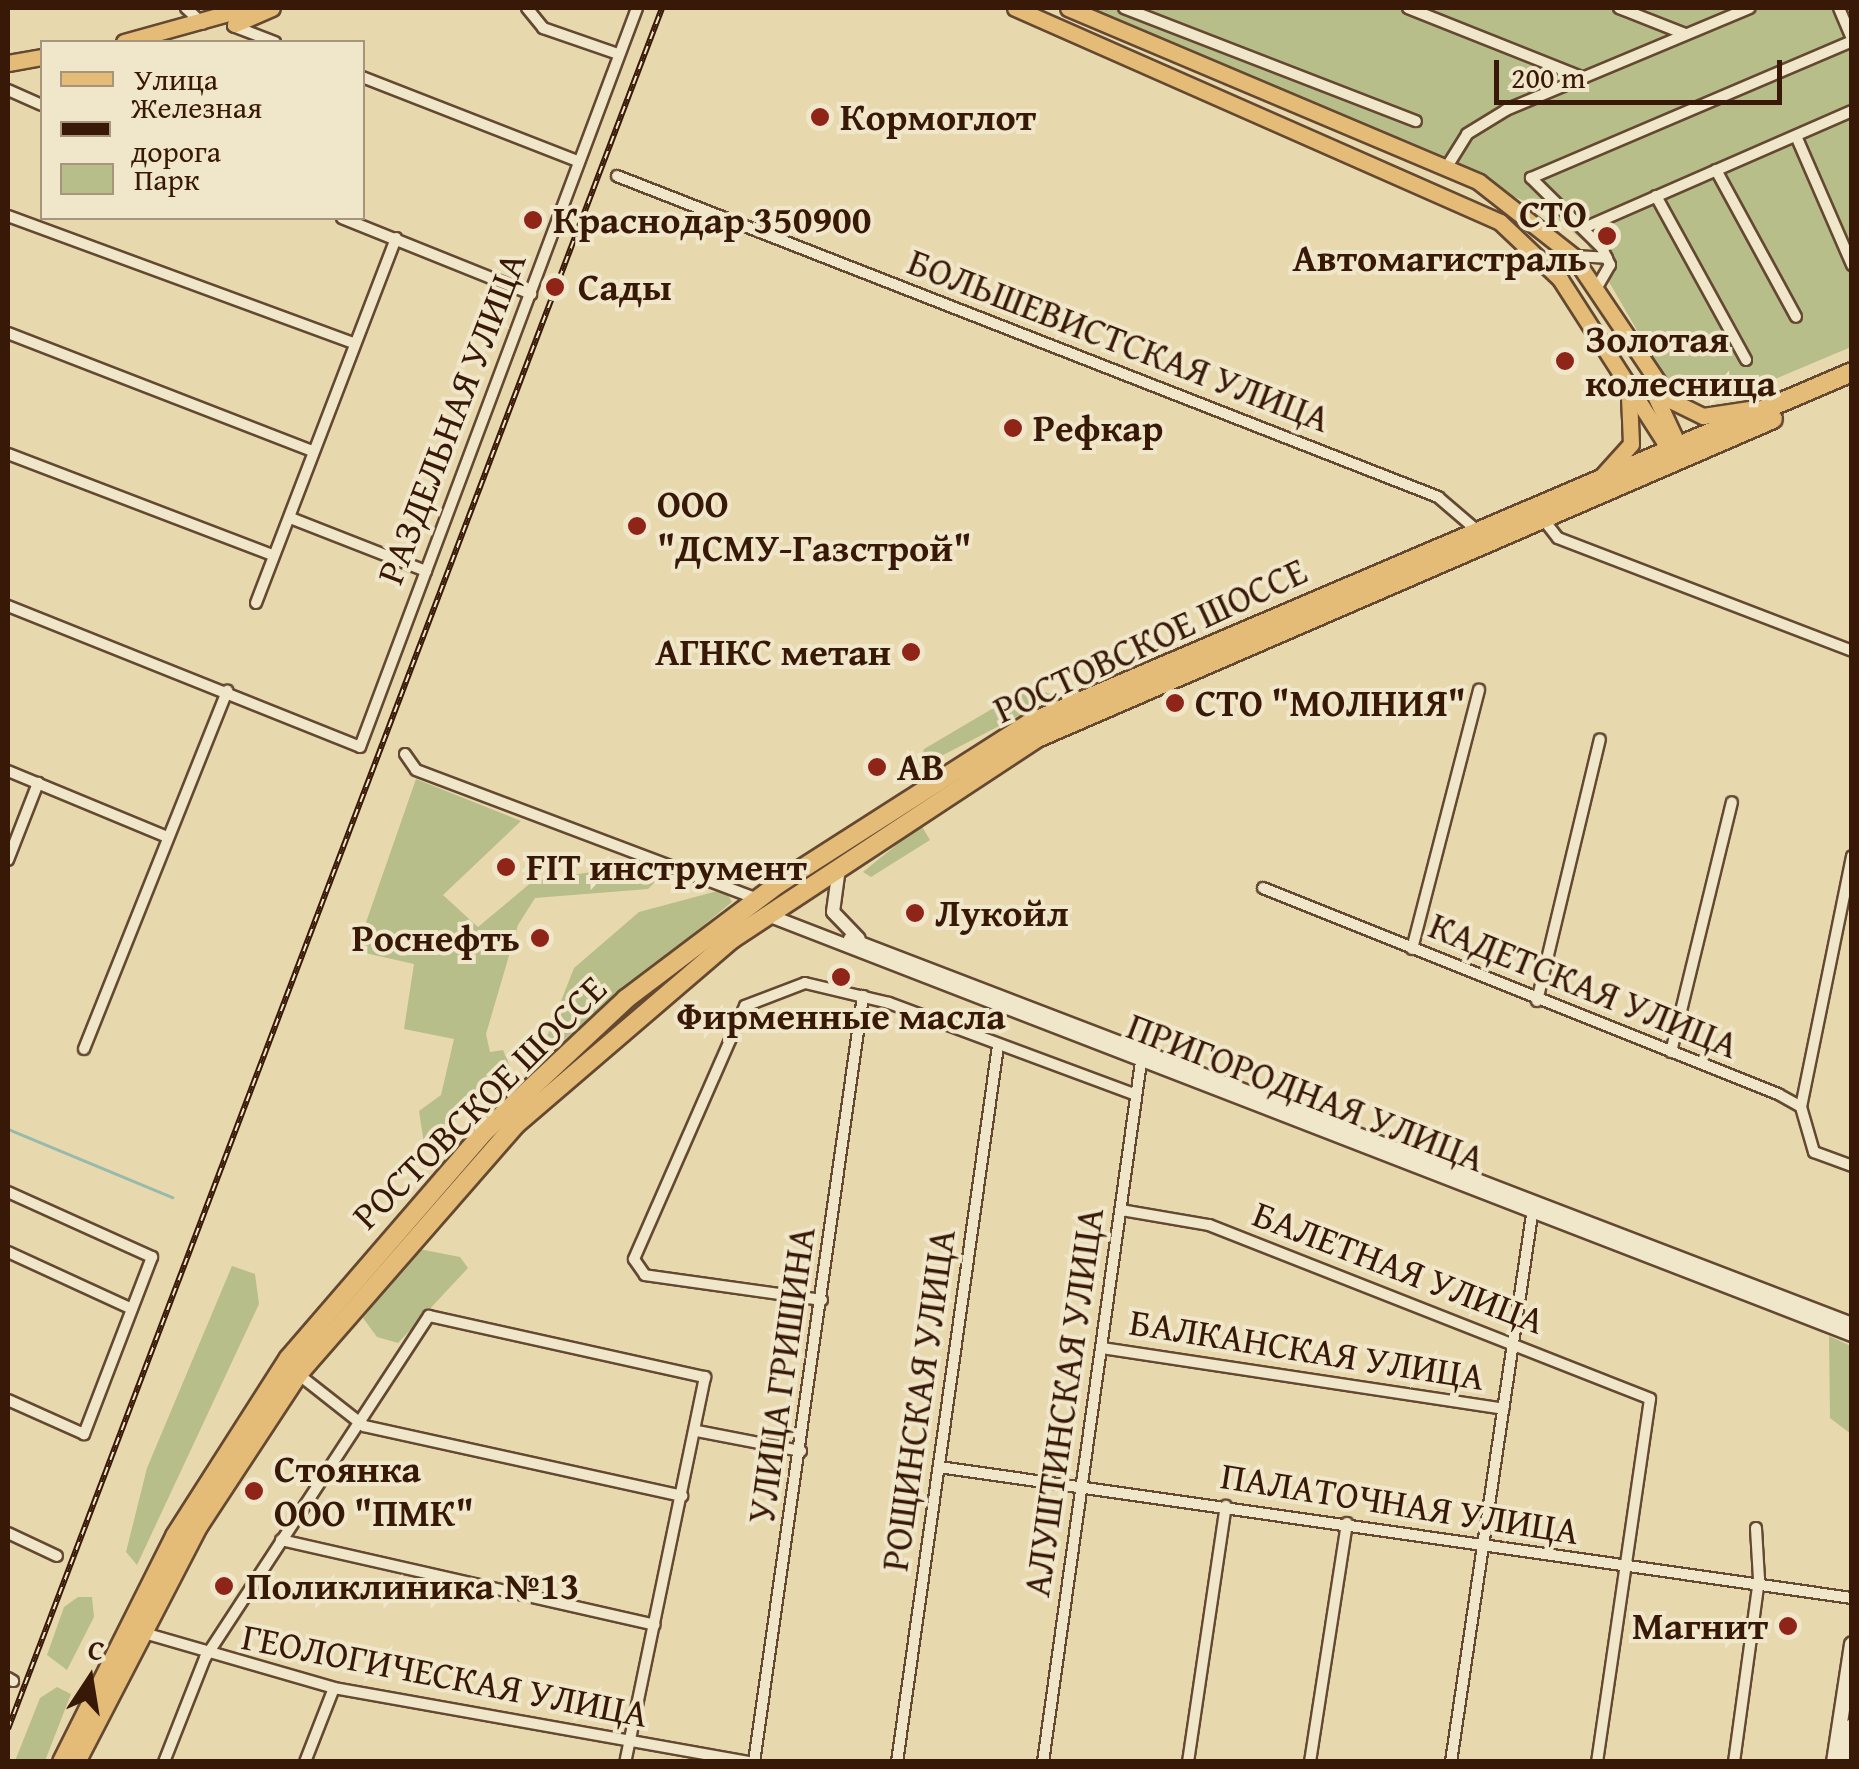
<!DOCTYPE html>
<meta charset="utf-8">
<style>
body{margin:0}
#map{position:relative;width:1859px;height:1769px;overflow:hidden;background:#e8d8ae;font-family:"Gentium Book Plus",serif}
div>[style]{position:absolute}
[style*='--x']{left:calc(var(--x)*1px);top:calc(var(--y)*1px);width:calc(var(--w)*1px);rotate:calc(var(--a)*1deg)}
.green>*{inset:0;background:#b8be89}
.stream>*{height:2.5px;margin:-1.25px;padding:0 1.25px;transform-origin:1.25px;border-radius:1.25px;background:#97baac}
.roads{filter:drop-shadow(2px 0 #644831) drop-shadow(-2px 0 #644831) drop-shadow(0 2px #644831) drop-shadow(0 -2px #644831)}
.minor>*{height:10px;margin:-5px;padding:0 5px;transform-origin:5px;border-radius:5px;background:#f0e6ca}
.tertiary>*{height:12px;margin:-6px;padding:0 6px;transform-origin:6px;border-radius:6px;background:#f0e6ca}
.secondary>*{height:14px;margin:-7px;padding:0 7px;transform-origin:7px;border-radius:7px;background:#f0e6ca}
.primary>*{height:15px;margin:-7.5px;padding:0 7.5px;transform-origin:7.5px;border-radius:7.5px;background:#e4bc77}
.trunk>*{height:18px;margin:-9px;padding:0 9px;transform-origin:9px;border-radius:9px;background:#e4bc77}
.rail>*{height:6px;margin-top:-3px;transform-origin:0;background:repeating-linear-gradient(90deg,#f0e6ca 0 8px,#381807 0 16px);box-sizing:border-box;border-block:2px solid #381807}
.dots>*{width:28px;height:28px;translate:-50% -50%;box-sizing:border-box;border:5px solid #f0e6ca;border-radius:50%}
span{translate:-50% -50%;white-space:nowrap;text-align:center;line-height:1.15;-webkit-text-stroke:8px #f0e6ca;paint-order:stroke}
.poi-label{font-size:38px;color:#381807;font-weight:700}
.left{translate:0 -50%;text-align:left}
.right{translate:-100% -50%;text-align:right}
.street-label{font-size:38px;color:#381807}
.frame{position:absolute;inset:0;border:10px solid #381807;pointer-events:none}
.legend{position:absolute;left:40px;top:40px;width:325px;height:180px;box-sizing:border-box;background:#f0e6ca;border:2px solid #a6947c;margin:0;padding:12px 18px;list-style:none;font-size:30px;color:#381807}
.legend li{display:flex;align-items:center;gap:20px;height:50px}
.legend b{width:50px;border:2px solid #a6947c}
.north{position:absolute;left:40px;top:1629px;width:100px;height:100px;-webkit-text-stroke:8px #f0e6ca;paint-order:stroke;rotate:12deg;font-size:28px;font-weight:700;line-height:40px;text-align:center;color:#381807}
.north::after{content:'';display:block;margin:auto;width:35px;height:45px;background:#381807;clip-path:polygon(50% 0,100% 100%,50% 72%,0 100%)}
.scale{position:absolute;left:1494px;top:60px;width:288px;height:45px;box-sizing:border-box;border:5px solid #381807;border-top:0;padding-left:12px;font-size:30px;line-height:35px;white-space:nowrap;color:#381807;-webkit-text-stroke:8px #f0e6ca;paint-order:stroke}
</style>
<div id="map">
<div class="green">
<div style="clip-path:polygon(1066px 8px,1851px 8px,1851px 347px,1775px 379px,1674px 394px,1587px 244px,1548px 211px)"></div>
<div style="clip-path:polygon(1029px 687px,1057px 696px,920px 767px,924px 749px)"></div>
<div style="clip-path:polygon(416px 779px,521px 821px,443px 895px,478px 927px,533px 881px,643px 864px,659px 878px,648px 889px,535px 898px,518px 925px,486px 1034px,490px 1052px,503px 1050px,510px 1066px,425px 1150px,419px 1111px,441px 1095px,454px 1039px,404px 1029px,414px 964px,356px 951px)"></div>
<div style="clip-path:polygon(921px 825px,930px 840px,871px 877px,863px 872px)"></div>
<div style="clip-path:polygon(725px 889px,732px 902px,537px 1062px,574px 968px,639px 912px)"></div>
<div style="clip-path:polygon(419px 1249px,460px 1257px,468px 1268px,398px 1343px,377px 1337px,363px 1318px)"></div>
<div style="clip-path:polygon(232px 1266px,255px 1274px,259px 1304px,137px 1565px,126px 1552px,147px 1468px)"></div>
<div style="clip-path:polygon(1829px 1336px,1851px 1346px,1851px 1434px,1830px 1418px)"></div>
<div style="clip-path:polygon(78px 1597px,92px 1597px,94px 1617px,67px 1670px,47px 1655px,64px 1607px)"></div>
<div style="clip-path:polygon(57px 1687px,71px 1694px,45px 1761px,15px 1761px,40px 1698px)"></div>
</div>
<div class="stream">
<div style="--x:8;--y:1129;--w:178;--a:22.5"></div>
</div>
<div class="roads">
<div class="minor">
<div style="--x:186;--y:8;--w:23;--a:43"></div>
<div style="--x:527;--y:8;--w:26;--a:51"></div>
<div style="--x:543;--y:28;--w:79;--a:19.1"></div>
<div style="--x:1124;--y:8;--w:313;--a:21.2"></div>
<div style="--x:1408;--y:8;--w:189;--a:21.7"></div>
<div style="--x:1619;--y:8;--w:71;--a:21.5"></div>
<div style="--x:1839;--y:8;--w:34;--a:67"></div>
<div style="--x:233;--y:26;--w:45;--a:20.9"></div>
<div style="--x:362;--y:77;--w:232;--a:21.3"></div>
<div style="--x:8;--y:90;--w:37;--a:24"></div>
<div style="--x:1796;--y:136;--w:141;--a:66.5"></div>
<div style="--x:1448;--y:165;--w:36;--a:-58"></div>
<div style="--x:1467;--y:134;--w:46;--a:-31.6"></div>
<div style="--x:1506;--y:110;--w:264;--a:-22.7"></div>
<div style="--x:1716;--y:170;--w:167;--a:61.4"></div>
<div style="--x:617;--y:176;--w:882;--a:21.35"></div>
<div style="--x:1438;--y:497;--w:55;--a:40.6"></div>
<div style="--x:1656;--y:196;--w:187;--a:61.2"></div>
<div style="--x:8;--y:216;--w:369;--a:20.2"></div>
<div style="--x:342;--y:218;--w:204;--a:21.9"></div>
<div style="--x:1584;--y:228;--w:292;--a:-23.6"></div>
<div style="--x:1573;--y:256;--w:34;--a:3"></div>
<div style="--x:1596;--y:289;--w:28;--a:-60"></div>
<div style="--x:1610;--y:265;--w:19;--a:-115"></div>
<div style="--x:1602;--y:248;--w:100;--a:-135.4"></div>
<div style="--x:1531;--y:178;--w:349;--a:-23.1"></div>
<div style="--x:8;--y:333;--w:326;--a:21.2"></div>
<div style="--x:8;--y:454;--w:284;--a:20.9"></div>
<div style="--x:293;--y:519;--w:143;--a:21.4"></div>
<div style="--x:1543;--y:519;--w:24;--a:52"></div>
<div style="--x:1558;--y:538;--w:315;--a:21"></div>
<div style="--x:256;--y:603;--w:391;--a:-69"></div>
<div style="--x:8;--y:606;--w:379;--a:21.8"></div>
<div style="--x:360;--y:747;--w:789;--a:-69.45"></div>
<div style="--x:405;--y:754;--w:19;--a:55"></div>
<div style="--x:416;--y:770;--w:365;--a:20.7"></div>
<div style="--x:8;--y:771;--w:172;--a:22.5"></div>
<div style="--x:8;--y:860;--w:83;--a:-68.7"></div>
<div style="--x:1263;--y:888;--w:555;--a:21.8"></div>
<div style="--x:1778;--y:1094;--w:26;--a:29"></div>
<div style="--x:1801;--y:1107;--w:47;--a:73.9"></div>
<div style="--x:1814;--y:1152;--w:40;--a:20.2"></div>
<div style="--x:1412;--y:949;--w:268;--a:-75.5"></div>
<div style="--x:1537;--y:1001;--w:269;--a:-76.5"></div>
<div style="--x:84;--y:1049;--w:386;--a:-68.2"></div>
<div style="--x:1671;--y:1052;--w:257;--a:-76.3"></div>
<div style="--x:1801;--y:1107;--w:256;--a:-78.5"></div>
<div style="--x:8;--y:1192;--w:158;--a:24.3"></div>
<div style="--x:152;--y:1257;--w:190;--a:111"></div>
<div style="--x:84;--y:1434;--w:83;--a:-155.9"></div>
<div style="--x:1121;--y:1210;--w:89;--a:9.7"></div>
<div style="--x:1209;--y:1225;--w:474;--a:21.5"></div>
<div style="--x:1650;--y:1399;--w:367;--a:98.3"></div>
<div style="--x:8;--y:1252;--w:136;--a:24.7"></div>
<div style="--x:822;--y:1300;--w:179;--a:-172"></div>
<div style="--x:645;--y:1275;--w:19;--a:-125"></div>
<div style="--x:634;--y:1259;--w:276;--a:-66.3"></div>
<div style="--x:745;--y:1006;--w:64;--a:-21"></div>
<div style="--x:805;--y:983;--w:86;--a:13.4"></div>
<div style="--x:889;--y:1003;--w:261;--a:20.4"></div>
<div style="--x:1102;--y:1348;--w:406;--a:8.6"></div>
<div style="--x:298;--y:1374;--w:84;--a:38.2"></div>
<div style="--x:364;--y:1426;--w:326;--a:12.4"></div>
<div style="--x:697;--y:1431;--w:106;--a:10.9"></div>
<div style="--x:939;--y:1467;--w:922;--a:8.17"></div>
<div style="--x:8;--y:1533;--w:54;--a:25.1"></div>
<div style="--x:281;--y:1540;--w:383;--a:12.8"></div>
<div style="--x:144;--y:1633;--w:198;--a:16.1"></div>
<div style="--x:334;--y:1688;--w:421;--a:10.1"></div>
<div style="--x:8;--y:1678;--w:6;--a:31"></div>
<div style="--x:164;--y:1762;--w:112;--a:-68.5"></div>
<div style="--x:205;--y:1658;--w:409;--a:-56.8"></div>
<div style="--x:429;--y:1316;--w:283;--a:12.5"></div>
<div style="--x:705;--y:1377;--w:393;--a:101.7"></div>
<div style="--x:305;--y:1762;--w:79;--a:-68.6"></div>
<div style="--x:754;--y:1762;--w:774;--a:-81.9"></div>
<div style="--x:897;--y:1762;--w:723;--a:-81.97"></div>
<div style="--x:1043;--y:1762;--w:714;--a:-82.03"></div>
<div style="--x:1188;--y:1762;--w:259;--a:-81.6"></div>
<div style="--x:1310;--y:1762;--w:242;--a:-81.2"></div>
<div style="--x:1451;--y:1762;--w:560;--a:-81.58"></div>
<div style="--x:1734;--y:1762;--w:185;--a:-82.2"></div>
<div style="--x:1759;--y:1579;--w:51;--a:-93.4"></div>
</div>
<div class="tertiary">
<div style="--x:839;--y:868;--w:44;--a:97.8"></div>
<div style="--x:833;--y:912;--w:37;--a:46"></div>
<div style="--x:765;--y:914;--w:1166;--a:21.17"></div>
<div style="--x:850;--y:939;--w:1073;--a:21.02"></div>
</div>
<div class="secondary">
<div style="--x:1834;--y:1762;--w:119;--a:-81.3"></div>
<div style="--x:1846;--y:1762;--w:36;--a:-81"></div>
</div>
<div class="primary">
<div style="--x:1015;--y:8;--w:530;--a:23.81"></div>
<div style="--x:1500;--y:222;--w:83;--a:43.5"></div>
<div style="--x:1560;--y:279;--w:193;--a:57.3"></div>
<div style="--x:1664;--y:441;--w:19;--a:21"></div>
<div style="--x:1068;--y:8;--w:446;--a:22.9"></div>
<div style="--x:1479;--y:182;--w:120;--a:38.2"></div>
<div style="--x:1573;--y:256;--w:174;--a:56"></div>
<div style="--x:1670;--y:400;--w:37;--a:26"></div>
<div style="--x:1703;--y:416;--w:47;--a:-8.7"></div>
<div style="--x:235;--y:24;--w:40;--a:-23.4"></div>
<div style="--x:124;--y:42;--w:128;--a:-15.5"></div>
<div style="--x:8;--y:63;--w:35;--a:-10"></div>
<div style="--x:1653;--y:391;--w:62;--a:65.1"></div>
<div style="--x:1602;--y:476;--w:43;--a:-47.8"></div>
<div style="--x:1631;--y:444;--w:47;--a:-92.4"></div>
</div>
<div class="trunk">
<div style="--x:62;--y:1762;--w:253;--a:-63.4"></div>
<div style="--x:175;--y:1536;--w:211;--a:-57.4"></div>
<div style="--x:289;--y:1358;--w:297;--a:-49.2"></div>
<div style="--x:483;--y:1133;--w:196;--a:-43.1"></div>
<div style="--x:626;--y:999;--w:191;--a:-37.1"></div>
<div style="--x:778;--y:884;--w:299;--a:-32.6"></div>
<div style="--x:1030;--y:723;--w:894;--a:-23.12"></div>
<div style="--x:76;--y:1762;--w:267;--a:-62.6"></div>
<div style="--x:199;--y:1525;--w:181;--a:-56.7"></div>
<div style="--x:298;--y:1374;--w:330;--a:-48.9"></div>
<div style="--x:515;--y:1125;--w:286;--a:-40.6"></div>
<div style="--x:732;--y:939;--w:365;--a:-33.4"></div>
<div style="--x:1037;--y:738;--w:802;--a:-23.43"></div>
</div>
</div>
<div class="rail">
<div style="--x:8;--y:1729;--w:1841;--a:-69.19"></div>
</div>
<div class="dots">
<div style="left:820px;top:117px;background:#8f2418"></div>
<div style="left:533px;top:220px;background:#8f2418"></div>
<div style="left:1607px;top:236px;background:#8f2418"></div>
<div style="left:555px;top:287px;background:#8f2418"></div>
<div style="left:1565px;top:361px;background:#8f2418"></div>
<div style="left:1013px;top:428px;background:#8f2418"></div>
<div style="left:637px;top:526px;background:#8f2418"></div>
<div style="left:911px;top:652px;background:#8f2418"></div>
<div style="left:1175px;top:703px;background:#8f2418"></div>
<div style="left:877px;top:767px;background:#8f2418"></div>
<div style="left:506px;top:867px;background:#8f2418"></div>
<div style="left:915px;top:913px;background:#8f2418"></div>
<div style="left:540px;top:938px;background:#8f2418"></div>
<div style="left:841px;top:977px;background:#8f2418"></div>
<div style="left:254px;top:1491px;background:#8f2418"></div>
<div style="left:224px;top:1586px;background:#8f2418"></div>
<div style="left:1788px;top:1626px;background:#8f2418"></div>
</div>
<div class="poi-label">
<span class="left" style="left:840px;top:117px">Кормоглот</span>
<span class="right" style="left:1587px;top:236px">СТО<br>Автомагистраль</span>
<span class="left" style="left:553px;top:220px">Краснодар 350900</span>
<span class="left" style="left:578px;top:287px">Сады</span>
<span class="left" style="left:1585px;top:361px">Золотая<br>колесница</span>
<span class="left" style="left:1033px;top:428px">Рефкар</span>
<span class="left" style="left:657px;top:526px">ООО<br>"ДСМУ-Газстрой"</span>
<span class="right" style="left:891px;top:652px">АГНКС метан</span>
<span class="left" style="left:1195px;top:703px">СТО "МОЛНИЯ"</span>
<span class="left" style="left:897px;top:767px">АВ</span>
<span class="left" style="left:526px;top:867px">FIT инструмент</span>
<span class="left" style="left:935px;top:913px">Лукойл</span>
<span class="right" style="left:520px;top:938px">Роснефть</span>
<span style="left:841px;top:1016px">Фирменные масла</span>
<span class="left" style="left:274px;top:1491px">Стоянка<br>ООО "ПМК"</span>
<span class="left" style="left:246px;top:1586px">Поликлиника №13</span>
<span class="right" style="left:1768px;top:1626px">Магнит</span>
</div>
<div class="street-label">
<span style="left:1119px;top:340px;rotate:21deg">БОЛЬШЕВИСТСКАЯ УЛИЦА</span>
<span style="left:451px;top:418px;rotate:-69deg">РАЗДЕЛЬНАЯ УЛИЦА</span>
<span style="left:1150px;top:640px;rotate:-25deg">РОСТОВСКОЕ ШОССЕ</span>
<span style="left:1584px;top:985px;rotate:22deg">КАДЕТСКАЯ УЛИЦА</span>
<span style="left:1306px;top:1092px;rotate:21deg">ПРИГОРОДНАЯ УЛИЦА</span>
<span style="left:479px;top:1102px;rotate:-45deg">РОСТОВСКОЕ ШОССЕ</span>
<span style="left:1399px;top:1267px;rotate:21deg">БАЛЕТНАЯ УЛИЦА</span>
<span style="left:1307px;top:1349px;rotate:9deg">БАЛКАНСКАЯ УЛИЦА</span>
<span style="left:781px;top:1375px;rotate:-82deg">УЛИЦА ГРИШИНА</span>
<span style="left:918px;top:1400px;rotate:-82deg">РОЩИНСКАЯ УЛИЦА</span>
<span style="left:1063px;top:1402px;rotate:-82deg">АЛУШТИНСКАЯ УЛИЦА</span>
<span style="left:1400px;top:1503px;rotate:9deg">ПАЛАТОЧНАЯ УЛИЦА</span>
<span style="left:445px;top:1675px;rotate:11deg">ГЕОЛОГИЧЕСКАЯ УЛИЦА</span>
</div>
<div class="frame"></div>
<ul class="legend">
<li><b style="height:12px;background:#e4bc77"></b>Улица</li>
<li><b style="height:12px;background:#381807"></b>Железная дорога</li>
<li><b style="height:28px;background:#b8be89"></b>Парк</li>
</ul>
<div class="north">С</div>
<div class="scale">200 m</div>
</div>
